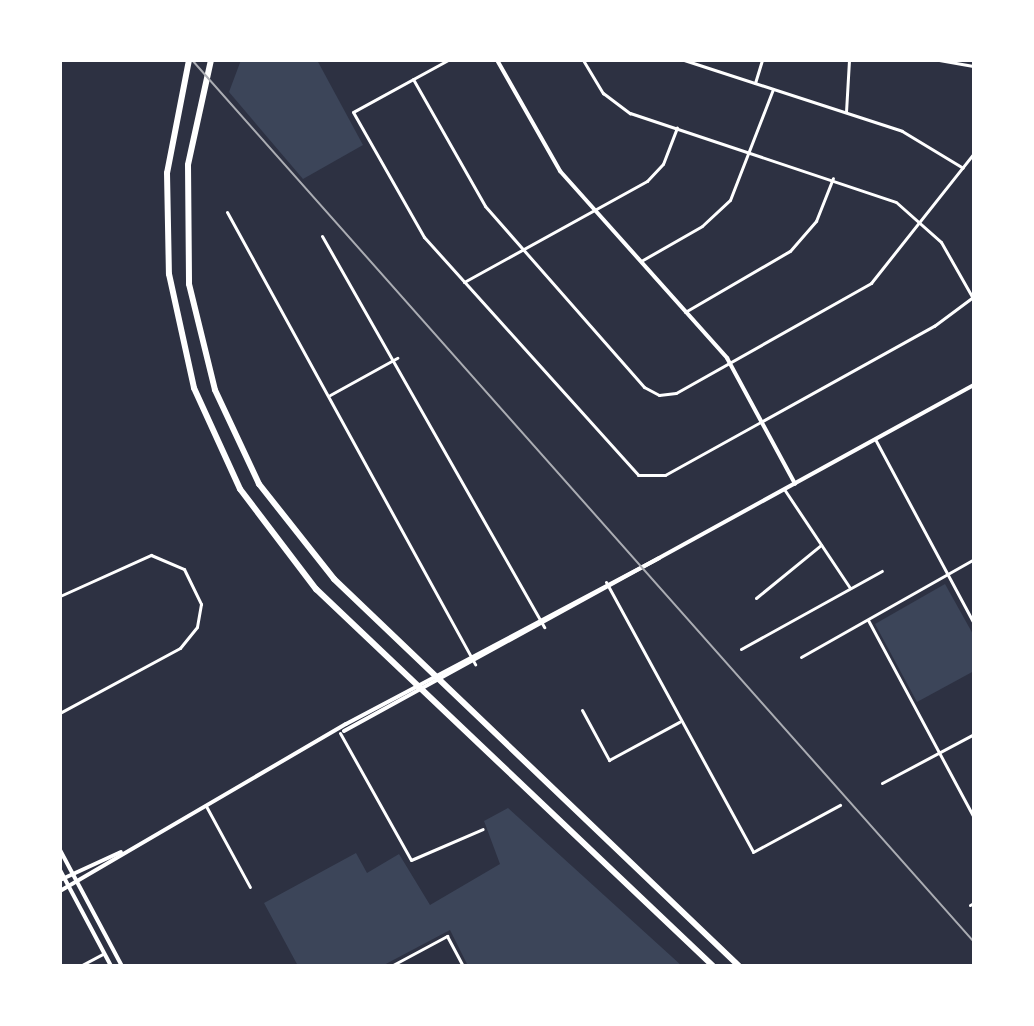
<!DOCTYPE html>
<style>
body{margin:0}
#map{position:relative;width:1034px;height:1026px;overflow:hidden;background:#2d3142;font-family:Montserrat,sans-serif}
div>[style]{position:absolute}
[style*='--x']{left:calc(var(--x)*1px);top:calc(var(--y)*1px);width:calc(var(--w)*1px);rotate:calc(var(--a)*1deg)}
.green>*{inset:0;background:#3c4559}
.minor>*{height:3px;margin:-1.5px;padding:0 1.5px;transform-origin:1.5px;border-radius:1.5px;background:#fff}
.tertiary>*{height:4px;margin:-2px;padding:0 2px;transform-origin:2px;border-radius:2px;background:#fff}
.secondary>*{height:4px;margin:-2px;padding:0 2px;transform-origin:2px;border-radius:2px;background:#fff}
.motorway>*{height:6px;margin:-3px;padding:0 3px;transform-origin:3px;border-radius:3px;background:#fff}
.rail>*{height:2px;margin:-1px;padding:0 1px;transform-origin:1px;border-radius:1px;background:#abadb3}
span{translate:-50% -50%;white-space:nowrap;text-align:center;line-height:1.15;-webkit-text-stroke:6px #fff;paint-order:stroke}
.frame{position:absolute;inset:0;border:62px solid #fff;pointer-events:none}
</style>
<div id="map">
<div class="green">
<div style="clip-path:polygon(241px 60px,317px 60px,363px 145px,303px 179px,229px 92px)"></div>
<div style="clip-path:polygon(945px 584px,974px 636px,974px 671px,917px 702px,875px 624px)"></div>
<div style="clip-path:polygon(508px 808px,682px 966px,468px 966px,450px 930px,382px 966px,298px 966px,264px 903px,356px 853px,367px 873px,399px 854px,430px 905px,500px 864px,484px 821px)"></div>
</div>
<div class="minor">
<div style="--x:448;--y:60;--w:108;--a:151.3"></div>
<div style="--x:353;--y:112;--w:144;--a:60.4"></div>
<div style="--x:424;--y:237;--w:320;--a:48"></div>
<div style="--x:638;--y:475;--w:27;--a:0"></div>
<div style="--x:665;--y:475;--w:308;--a:-29"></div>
<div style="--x:934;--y:326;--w:49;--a:-36.6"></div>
<div style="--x:583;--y:60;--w:39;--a:59"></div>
<div style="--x:603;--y:93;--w:34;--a:37"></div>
<div style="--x:630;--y:113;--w:280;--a:18.5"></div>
<div style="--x:896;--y:202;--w:60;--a:41.6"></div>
<div style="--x:941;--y:242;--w:67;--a:60.4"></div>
<div style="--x:684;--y:60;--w:229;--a:18"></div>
<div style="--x:902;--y:131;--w:71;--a:31.2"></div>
<div style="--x:939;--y:60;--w:36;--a:10"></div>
<div style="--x:413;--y:79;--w:146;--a:60.4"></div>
<div style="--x:485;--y:206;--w:241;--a:48.7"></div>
<div style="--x:644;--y:387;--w:17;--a:28"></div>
<div style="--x:659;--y:395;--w:17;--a:-7"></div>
<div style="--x:676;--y:393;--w:224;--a:-29.4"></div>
<div style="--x:871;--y:283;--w:166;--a:-51.6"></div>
<div style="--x:755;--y:83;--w:24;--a:-73"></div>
<div style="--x:846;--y:112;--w:52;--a:-86.7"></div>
<div style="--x:227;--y:212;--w:516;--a:61.25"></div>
<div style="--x:322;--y:236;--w:450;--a:60.4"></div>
<div style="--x:641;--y:261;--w:70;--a:-29.8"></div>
<div style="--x:702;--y:226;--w:38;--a:-43"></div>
<div style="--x:730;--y:200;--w:119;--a:-68.8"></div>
<div style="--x:464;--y:282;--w:209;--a:-28.9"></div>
<div style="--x:647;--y:181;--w:23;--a:-47"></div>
<div style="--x:663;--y:164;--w:39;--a:-69"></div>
<div style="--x:685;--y:312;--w:121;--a:-30.2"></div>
<div style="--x:790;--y:251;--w:40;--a:-49"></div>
<div style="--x:816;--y:221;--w:46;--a:-68.4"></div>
<div style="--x:330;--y:395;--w:77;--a:-28.9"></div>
<div style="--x:875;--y:439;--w:210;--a:61.8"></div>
<div style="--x:784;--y:489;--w:119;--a:56.3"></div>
<div style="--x:606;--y:582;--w:307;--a:61.4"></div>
<div style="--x:753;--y:852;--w:99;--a:-28.4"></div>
<div style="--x:60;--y:596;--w:100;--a:-24.3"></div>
<div style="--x:151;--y:555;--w:36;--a:23"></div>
<div style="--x:184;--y:569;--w:39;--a:64"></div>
<div style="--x:201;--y:604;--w:23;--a:100"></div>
<div style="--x:197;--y:627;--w:27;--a:129"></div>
<div style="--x:180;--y:648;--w:136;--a:151.6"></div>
<div style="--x:756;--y:598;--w:84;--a:-39.2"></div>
<div style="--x:868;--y:620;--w:225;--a:61.8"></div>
<div style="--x:741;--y:649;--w:161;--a:-29"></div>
<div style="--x:801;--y:657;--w:199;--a:-29.5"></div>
<div style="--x:582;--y:710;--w:57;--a:61.6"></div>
<div style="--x:609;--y:760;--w:80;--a:-28.5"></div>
<div style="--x:340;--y:733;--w:145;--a:60.8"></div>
<div style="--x:411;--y:860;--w:78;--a:-23.3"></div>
<div style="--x:882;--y:783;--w:104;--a:-28"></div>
<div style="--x:206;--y:806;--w:92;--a:61.5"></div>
<div style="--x:970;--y:905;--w:4;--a:-27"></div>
<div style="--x:80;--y:966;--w:27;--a:-28"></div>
<div style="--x:391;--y:966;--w:64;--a:-28.2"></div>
<div style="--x:447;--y:936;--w:34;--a:62"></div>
</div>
<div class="tertiary">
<div style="--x:497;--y:60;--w:128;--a:60.4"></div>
<div style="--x:560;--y:171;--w:251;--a:48.2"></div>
<div style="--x:727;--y:358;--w:143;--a:61.6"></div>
</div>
<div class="secondary">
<div style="--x:344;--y:731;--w:719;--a:-28.78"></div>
<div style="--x:60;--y:850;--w:132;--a:61.9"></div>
<div style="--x:60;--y:870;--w:109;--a:62"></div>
<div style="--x:60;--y:880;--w:67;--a:-24.7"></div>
<div style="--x:60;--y:891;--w:331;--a:-30.3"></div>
<div style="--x:346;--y:724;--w:354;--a:-27.9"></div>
</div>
<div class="motorway">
<div style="--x:189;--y:60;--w:115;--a:101"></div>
<div style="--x:167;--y:173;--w:101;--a:88.9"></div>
<div style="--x:169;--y:274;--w:117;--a:77.6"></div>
<div style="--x:194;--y:388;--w:111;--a:65.5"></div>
<div style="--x:240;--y:489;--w:126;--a:52.8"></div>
<div style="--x:316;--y:589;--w:547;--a:43.52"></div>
<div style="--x:211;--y:60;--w:107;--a:102.4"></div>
<div style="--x:188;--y:165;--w:119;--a:89.5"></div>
<div style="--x:189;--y:284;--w:109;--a:76.2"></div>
<div style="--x:215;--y:390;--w:104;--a:64.9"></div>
<div style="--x:259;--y:484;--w:121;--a:51.7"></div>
<div style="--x:334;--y:579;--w:560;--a:43.7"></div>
</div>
<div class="rail">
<div style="--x:192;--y:60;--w:1179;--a:48.44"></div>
</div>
<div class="frame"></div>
</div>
